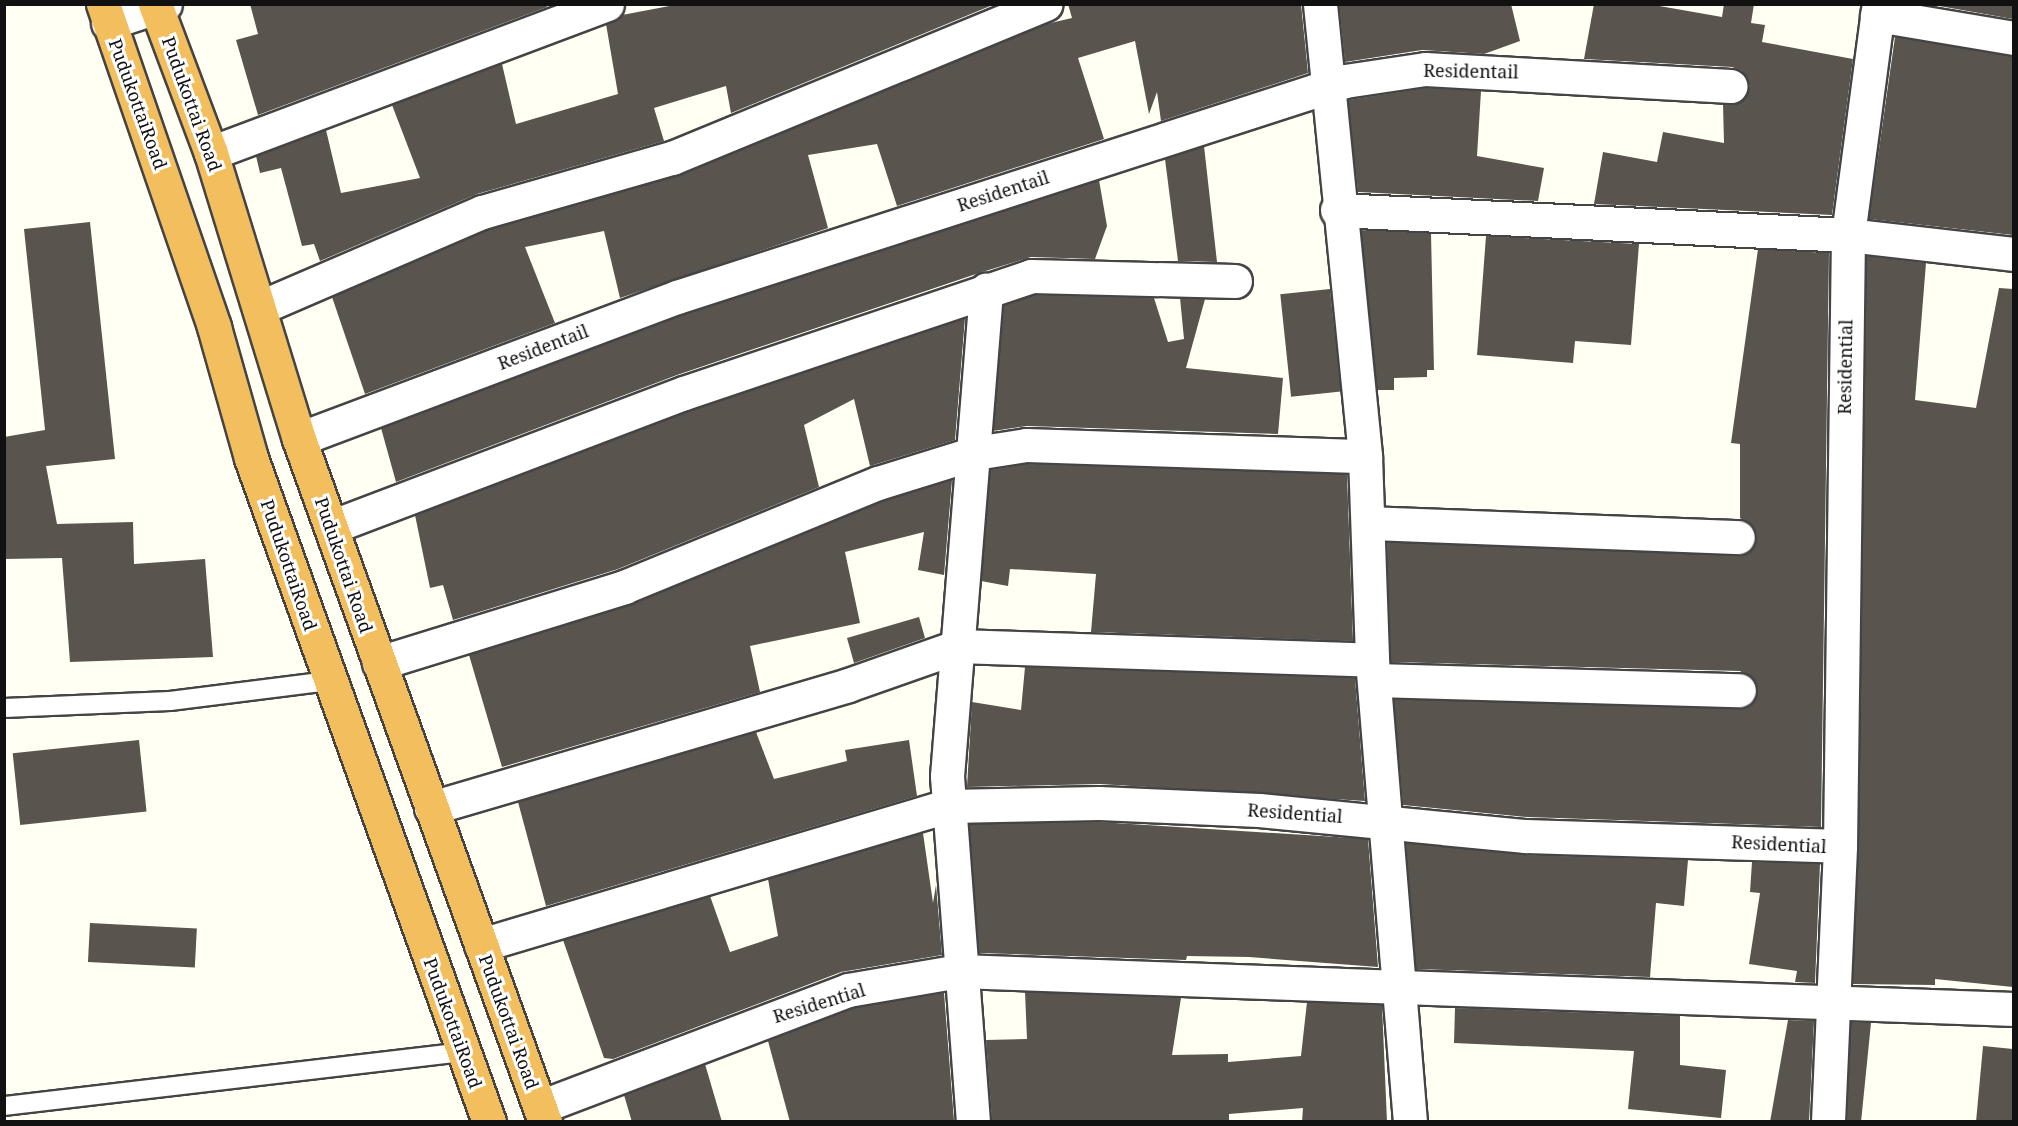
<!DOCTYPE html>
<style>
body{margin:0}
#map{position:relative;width:2018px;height:1126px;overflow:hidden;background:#fffff4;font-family:"Noto Serif",serif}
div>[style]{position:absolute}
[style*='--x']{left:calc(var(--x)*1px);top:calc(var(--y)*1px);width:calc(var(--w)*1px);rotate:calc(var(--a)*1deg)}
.building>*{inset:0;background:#59544d;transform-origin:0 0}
.roads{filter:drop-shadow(2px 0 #444) drop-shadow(-2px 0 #444) drop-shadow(0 2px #444) drop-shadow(0 -2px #444)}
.lane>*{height:18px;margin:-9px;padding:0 9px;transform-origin:9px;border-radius:9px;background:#fff}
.street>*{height:33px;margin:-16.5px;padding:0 16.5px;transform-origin:16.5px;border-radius:16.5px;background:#fff}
.highway>*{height:33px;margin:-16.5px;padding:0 16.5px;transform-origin:16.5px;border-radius:16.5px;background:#f3bf5e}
span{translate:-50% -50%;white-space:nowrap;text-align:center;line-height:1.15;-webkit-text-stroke:6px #fff;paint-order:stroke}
.street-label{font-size:18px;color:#111}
.frame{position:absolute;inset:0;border:6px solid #111;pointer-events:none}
</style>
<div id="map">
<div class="building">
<div style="clip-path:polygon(250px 4px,546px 4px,547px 7px,258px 115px,236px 40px,258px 34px)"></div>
<div style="clip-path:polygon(680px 4px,995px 4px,731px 113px,726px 86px,654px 108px,664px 141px,477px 194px,320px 261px,314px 244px,302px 246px,281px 168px,260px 173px,256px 156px,326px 130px,341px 193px,420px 178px,392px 105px,502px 64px,516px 124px,618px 94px,606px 24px,622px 15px)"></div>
<div style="clip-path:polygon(1068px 4px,1301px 4px,1308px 73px,1161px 121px,1157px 92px,1149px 114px,1135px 41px,1078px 58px,1104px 139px,897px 206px,877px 144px,808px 155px,828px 228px,620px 298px,604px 231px,525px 247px,555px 323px,365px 394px,332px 297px,488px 230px,679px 175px,1042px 25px,1072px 18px)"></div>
<div style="clip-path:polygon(1339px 4px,1511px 4px,1520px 41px,1484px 54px,1422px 50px,1345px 62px)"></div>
<div style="clip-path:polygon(1594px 4px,1648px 4px,1722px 17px,1724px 4px,1754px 4px,1751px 23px,1765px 25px,1762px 42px,1853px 59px,1832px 215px,1594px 204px,1603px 152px,1657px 162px,1663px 132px,1724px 143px,1723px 104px,1740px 102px,1750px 86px,1742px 71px,1732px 67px,1584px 59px)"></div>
<div style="clip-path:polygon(1928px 4px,2013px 4px,2013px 19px)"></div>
<div style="clip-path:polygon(1895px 37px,2013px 56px,2013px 235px,1869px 219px)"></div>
<div style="clip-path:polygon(1426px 88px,1481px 91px,1477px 156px,1544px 168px,1538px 201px,1358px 192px,1348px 100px)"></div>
<div style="clip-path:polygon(1204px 146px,1217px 262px,1178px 261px,1165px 159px)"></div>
<div style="clip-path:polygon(1099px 180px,1107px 226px,1095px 259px,1031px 257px,979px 273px,677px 375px,396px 482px,381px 428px,683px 315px)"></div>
<div style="clip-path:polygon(90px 222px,115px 459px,46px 466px,57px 524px,133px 522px,134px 564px,205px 559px,213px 657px,70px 662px,62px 558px,4px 559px,4px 437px,45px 430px,24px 229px)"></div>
<div style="clip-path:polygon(1361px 230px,1431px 233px,1434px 370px,1427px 370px,1427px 377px,1394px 378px,1394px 390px,1377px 390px)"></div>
<div style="clip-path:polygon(1486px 236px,1639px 244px,1631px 345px,1575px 341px,1573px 363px,1477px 355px)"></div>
<div style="clip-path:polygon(1758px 249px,1829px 253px,1821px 827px,1527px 817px,1403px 805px,1394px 699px,1738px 709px,1755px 700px,1756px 682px,1740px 671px,1391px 662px,1387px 542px,1747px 553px,1757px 537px,1754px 528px,1740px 518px,1740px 444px,1731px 443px)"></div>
<div style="clip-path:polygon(1866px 256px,1926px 263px,1915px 400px,1976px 408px,1999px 288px,2013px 289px,2013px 987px,1935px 979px,1935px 985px,1853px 984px)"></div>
<div style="left:1330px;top:289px;width:103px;height:50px;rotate:84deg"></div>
<div style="clip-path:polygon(1034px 295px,1154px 298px,1168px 342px,1184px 339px,1180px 298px,1205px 299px,1186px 368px,1283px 378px,1278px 434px,1027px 426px,993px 431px,1004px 305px)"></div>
<div style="clip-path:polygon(965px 318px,955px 440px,870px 466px,854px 399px,804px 425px,819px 487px,618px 569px,453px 620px,443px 585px,430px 588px,415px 515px,690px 411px)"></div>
<div style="clip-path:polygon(1027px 464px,1347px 474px,1353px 641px,1091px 632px,1096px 574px,1010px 569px,1008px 586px,981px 581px,990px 470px)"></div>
<div style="clip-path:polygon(952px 480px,944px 575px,918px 570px,924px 532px,845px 552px,860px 623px,750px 646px,760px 692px,502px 767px,469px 655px,631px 604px,884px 501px)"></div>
<div style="clip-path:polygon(919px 617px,925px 638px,854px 663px,847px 638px)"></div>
<div style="clip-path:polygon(1025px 667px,1355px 678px,1365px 801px,1100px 784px,967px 787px,972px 702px,1021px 710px)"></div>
<div style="clip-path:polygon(756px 732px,774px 779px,847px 761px,845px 750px,909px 740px,917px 796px,546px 906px,518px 802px)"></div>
<div style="left:139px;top:740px;width:72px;height:127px;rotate:84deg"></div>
<div style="clip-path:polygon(1099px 822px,1368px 839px,1378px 967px,1249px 957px,1187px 956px,1186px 960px,979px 953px,969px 824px)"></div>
<div style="clip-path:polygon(923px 833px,933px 903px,936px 885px,942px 955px,841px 972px,613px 1059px,604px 1058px,563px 940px,710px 896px,730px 952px,778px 936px,768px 879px)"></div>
<div style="clip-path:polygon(1406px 843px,1525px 855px,1688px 860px,1684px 906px,1656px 903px,1650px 977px,1416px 969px)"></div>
<div style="clip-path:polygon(1752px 862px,1820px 864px,1815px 983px,1795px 982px,1797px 971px,1749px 964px,1760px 893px,1750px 892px)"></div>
<div style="left:90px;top:923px;width:107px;height:39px;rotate:3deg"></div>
<div style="clip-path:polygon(1025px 992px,1181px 998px,1172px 1055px,1228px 1054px,1228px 1062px,1301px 1056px,1307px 1002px,1382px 1005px,1387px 1122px,1302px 1122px,1303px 1108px,1229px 1114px,1229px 1120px,992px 1121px,986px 1040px,1027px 1039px)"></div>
<div style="clip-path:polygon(944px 993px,954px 1121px,790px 1122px,768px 1041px,853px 1008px)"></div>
<div style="clip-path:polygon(1455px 1008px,1680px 1016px,1680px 1065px,1726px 1070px,1721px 1118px,1628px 1109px,1634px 1051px,1454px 1043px)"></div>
<div style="clip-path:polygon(1788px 1020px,1814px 1021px,1809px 1122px,1770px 1122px)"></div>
<div style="clip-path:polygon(1851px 1022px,1871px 1023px,1861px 1122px,1847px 1122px)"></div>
<div style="clip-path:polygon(1983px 1046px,2013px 1049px,2013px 1122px,1976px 1122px)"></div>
<div style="clip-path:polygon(705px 1064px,722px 1122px,632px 1122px,624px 1095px)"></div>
</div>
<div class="roads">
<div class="lane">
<div style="--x:4;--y:708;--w:166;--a:-2.4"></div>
<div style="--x:170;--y:701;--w:160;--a:-7.2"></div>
<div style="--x:4;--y:1106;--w:463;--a:-6.7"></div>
</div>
<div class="street">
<div style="--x:1320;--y:4;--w:454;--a:84.3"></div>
<div style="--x:1365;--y:456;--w:204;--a:88"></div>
<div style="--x:1372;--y:660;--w:464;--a:85.3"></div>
<div style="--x:1877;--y:15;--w:139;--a:9.5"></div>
<div style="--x:108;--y:23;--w:60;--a:-18.4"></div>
<div style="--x:211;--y:153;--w:423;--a:-20.6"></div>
<div style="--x:1337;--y:210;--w:512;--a:2.8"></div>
<div style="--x:1848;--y:235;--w:167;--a:6.5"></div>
<div style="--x:259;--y:308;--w:243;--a:-23.3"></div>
<div style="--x:482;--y:212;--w:198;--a:-15.9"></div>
<div style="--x:672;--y:158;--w:404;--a:-22.4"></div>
<div style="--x:299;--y:439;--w:404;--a:-20.6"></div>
<div style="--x:677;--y:297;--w:702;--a:-17.92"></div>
<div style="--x:1345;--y:81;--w:81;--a:-8.5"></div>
<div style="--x:1425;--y:69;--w:306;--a:3.2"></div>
<div style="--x:1369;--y:523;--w:369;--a:2.2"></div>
<div style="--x:331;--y:527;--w:378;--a:-20.8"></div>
<div style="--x:684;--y:393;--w:366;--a:-18.6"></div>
<div style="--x:1031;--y:276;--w:204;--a:1.4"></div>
<div style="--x:379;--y:663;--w:257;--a:-17.2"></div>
<div style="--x:624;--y:587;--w:274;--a:-22.3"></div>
<div style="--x:878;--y:483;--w:102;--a:-17.2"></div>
<div style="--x:975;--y:453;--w:52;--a:-8.9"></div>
<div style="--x:1026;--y:445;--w:339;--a:1.9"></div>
<div style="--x:1374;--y:680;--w:365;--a:1.6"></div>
<div style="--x:431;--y:808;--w:435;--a:-16.4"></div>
<div style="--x:848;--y:685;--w:118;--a:-19.4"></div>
<div style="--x:959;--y:646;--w:413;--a:1.9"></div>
<div style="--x:481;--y:945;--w:487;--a:-16.6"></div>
<div style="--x:948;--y:806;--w:151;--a:-1.1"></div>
<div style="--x:1099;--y:803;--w:160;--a:2.5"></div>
<div style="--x:1259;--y:810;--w:268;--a:5.6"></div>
<div style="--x:1526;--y:836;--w:314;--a:1.8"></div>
<div style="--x:540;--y:1107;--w:329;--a:-20.8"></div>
<div style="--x:848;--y:990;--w:113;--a:-9.7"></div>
<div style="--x:959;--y:971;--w:1056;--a:2.06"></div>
<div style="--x:973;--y:1122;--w:347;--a:-94.3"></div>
<div style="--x:947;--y:776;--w:488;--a:-85.4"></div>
<div style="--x:1828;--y:1122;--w:276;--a:-87.5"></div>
<div style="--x:1840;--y:846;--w:611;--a:-89.25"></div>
<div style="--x:1848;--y:235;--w:233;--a:-82.4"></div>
</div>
<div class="highway">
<div style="--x:103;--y:4;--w:342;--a:71"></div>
<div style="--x:214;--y:327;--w:136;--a:74.2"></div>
<div style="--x:251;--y:458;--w:705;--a:70.28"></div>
<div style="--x:155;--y:4;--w:159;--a:69.4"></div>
<div style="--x:211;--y:153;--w:299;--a:72.9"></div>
<div style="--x:299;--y:439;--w:726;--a:70.19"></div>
</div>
</div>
<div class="street-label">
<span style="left:1471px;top:71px;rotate:1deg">Residentail</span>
<span style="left:138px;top:104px;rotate:70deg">PudukottaiRoad</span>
<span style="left:192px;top:104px;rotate:70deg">Pudukottai Road</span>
<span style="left:1003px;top:191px;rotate:-18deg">Residentail</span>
<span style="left:543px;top:347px;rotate:-21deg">Residentail</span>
<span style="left:1845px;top:367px;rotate:-89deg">Residential</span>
<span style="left:289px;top:565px;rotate:71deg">PudukottaiRoad</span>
<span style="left:344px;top:565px;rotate:71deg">Pudukottai Road</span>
<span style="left:1295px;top:813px;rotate:4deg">Residential</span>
<span style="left:1779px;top:844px;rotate:3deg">Residential</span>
<span style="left:819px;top:1003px;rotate:-17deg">Residential</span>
<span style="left:509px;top:1022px;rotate:70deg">Pudukottai Road</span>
<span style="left:453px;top:1023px;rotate:70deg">PudukottaiRoad</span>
</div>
<div class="frame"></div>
</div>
